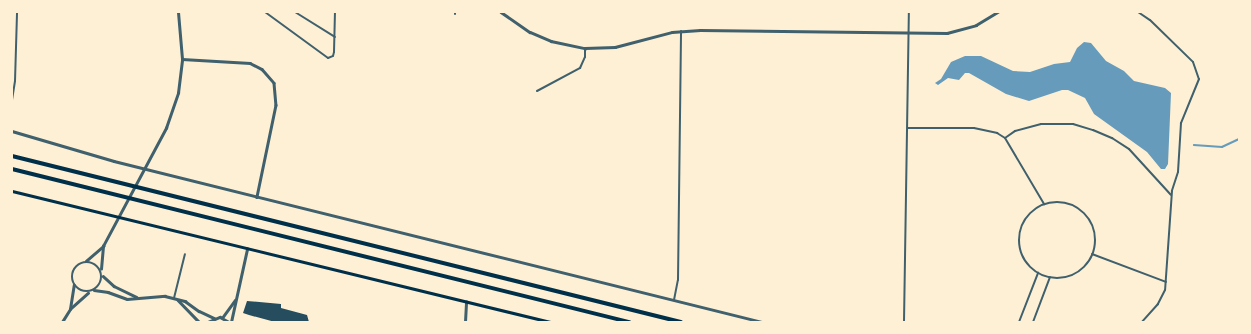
<!DOCTYPE html>
<style>
body{margin:0}
#map{position:relative;width:1251px;height:334px;overflow:hidden;background:#fdf0d5;font-family:Montserrat,sans-serif}
div>[style]{position:absolute}
[style*='--x']{left:calc(var(--x)*1px);top:calc(var(--y)*1px);width:calc(var(--w)*1px);rotate:calc(var(--a)*1deg)}
.water>*{inset:0;background:#669bbc}
.stream>*{height:1.5px;margin:-0.75px;padding:0 0.75px;transform-origin:0.75px;border-radius:0.75px;background:#669bbc}
.building>*{inset:0;background:#264d5e}
.minor>*{height:2px;margin:-1px;padding:0 1px;transform-origin:1px;border-radius:1px;background:#3f606c}
.minor>.ring{margin:-1px;padding:0;box-sizing:content-box;background:none;border:2px solid #3f606c;border-radius:50%}
.tertiary>*{height:2.5px;margin:-1.25px;padding:0 1.25px;transform-origin:1.25px;border-radius:1.25px;background:#3f606c}
.tertiary>.ring{margin:-1.25px;padding:0;box-sizing:content-box;background:none;border:2.5px solid #3f606c;border-radius:50%}
.secondary>*{height:3px;margin:-1.5px;padding:0 1.5px;transform-origin:1.5px;border-radius:1.5px;background:#003049}
.motorway>*{height:4px;margin:-2px;padding:0 2px;transform-origin:2px;border-radius:2px;background:#003049}
span{translate:-50% -50%;white-space:nowrap;text-align:center;line-height:1.15;-webkit-text-stroke:4px #fdf0d5;paint-order:stroke}
.frame{position:absolute;inset:0;border:13px solid #fdf0d5;pointer-events:none}
</style>
<div id="map">
<div class="water">
<div style="clip-path:polygon(1084px 42px,1091px 43px,1106px 61px,1124px 71px,1134px 81px,1165px 88px,1171px 93px,1168px 164px,1165px 169px,1161px 169px,1147px 152px,1094px 114px,1085px 98px,1068px 90px,1062px 90px,1029px 101px,1006px 94px,969px 73px,965px 73px,959px 80px,948px 78px,938px 85px,935px 83px,941px 79px,951px 62px,965px 56px,981px 56px,1013px 71px,1030px 72px,1054px 64px,1070px 62px,1077px 48px)"></div>
</div>
<div class="stream">
<div style="--x:1194;--y:145;--w:28;--a:4"></div>
<div style="--x:1222;--y:147;--w:19;--a:-25"></div>
</div>
<div class="building">
<div style="clip-path:polygon(247px 301px,281px 304px,281px 308px,307px 315px,309px 322px,275px 322px,249px 315px,243px 313px)"></div>
</div>
<div class="minor">
<div style="--x:265;--y:12;--w:78;--a:36.1"></div>
<div style="--x:328;--y:58;--w:5;--a:-22"></div>
<div style="--x:333;--y:56;--w:4;--a:-76"></div>
<div style="--x:334;--y:52;--w:40;--a:-88.6"></div>
<div style="--x:295;--y:12;--w:47;--a:32"></div>
<div style="--x:455;--y:12;--w:2;--a:90"></div>
<div style="--x:1138;--y:12;--w:14;--a:34"></div>
<div style="--x:1150;--y:20;--w:60;--a:44.3"></div>
<div style="--x:1193;--y:62;--w:18;--a:71"></div>
<div style="--x:1199;--y:79;--w:48;--a:112.2"></div>
<div style="--x:1181;--y:123;--w:49;--a:93.5"></div>
<div style="--x:1178;--y:172;--w:20;--a:108"></div>
<div style="--x:1172;--y:191;--w:99;--a:94"></div>
<div style="--x:1165;--y:290;--w:16;--a:117"></div>
<div style="--x:1158;--y:304;--w:24;--a:132"></div>
<div style="--x:537;--y:91;--w:49;--a:-28.1"></div>
<div style="--x:580;--y:68;--w:12;--a:-66"></div>
<div style="--x:585;--y:57;--w:9;--a:-90"></div>
<div style="--x:12;--y:100;--w:19;--a:-81"></div>
<div style="--x:15;--y:81;--w:69;--a:-88.3"></div>
<div style="--x:908;--y:128;--w:66;--a:0"></div>
<div style="--x:974;--y:128;--w:24;--a:12"></div>
<div style="--x:997;--y:133;--w:9;--a:32"></div>
<div style="--x:1005;--y:138;--w:77;--a:59.4"></div>
<div style="--x:1005;--y:138;--w:12;--a:-35"></div>
<div style="--x:1015;--y:131;--w:27;--a:-15"></div>
<div style="--x:1041;--y:124;--w:32;--a:0"></div>
<div style="--x:1073;--y:124;--w:21;--a:17"></div>
<div style="--x:1093;--y:130;--w:21;--a:23"></div>
<div style="--x:1112;--y:138;--w:20;--a:33"></div>
<div style="--x:1129;--y:149;--w:62;--a:47.6"></div>
<div class="ring" style="left:1019px;top:202px;width:74px;height:74px"></div>
<div style="--x:1092;--y:254;--w:79;--a:20.7"></div>
<div style="--x:174;--y:298;--w:45;--a:-76"></div>
<div style="--x:674;--y:300;--w:20;--a:-79"></div>
<div style="--x:678;--y:280;--w:249;--a:-89.3"></div>
<div style="--x:904;--y:322;--w:310;--a:-89.1"></div>
<div style="--x:1019;--y:322;--w:53;--a:-68.8"></div>
<div style="--x:1033;--y:322;--w:48;--a:-69.3"></div>
</div>
<div class="tertiary">
<div style="--x:501;--y:12;--w:35;--a:35"></div>
<div style="--x:530;--y:32;--w:23;--a:23"></div>
<div style="--x:551;--y:41;--w:35;--a:12"></div>
<div style="--x:585;--y:48;--w:30;--a:-2"></div>
<div style="--x:615;--y:47;--w:59;--a:-14.7"></div>
<div style="--x:672;--y:32;--w:28;--a:-4"></div>
<div style="--x:700;--y:30;--w:247;--a:0.7"></div>
<div style="--x:947;--y:33;--w:30;--a:-15"></div>
<div style="--x:976;--y:25;--w:26;--a:-31"></div>
<div style="--x:182;--y:59;--w:68;--a:3.4"></div>
<div style="--x:250;--y:63;--w:13;--a:27"></div>
<div style="--x:262;--y:69;--w:18;--a:49"></div>
<div style="--x:274;--y:83;--w:22;--a:85"></div>
<div style="--x:276;--y:105;--w:94;--a:101.7"></div>
<div style="--x:12;--y:131;--w:106;--a:16.4"></div>
<div style="--x:114;--y:161;--w:668;--a:13.95"></div>
<div style="--x:86;--y:261;--w:23;--a:-41"></div>
<div class="ring" style="left:72px;top:262px;width:27.5px;height:27.5px"></div>
<div style="--x:101;--y:269;--w:23;--a:-85"></div>
<div style="--x:103;--y:246;--w:134;--a:-61.9"></div>
<div style="--x:166;--y:128;--w:37;--a:-71"></div>
<div style="--x:178;--y:93;--w:34;--a:-83"></div>
<div style="--x:182;--y:59;--w:47;--a:-94.9"></div>
<div style="--x:103;--y:276;--w:15;--a:42"></div>
<div style="--x:114;--y:286;--w:25;--a:26"></div>
<div style="--x:94;--y:290;--w:14;--a:8"></div>
<div style="--x:108;--y:292;--w:20;--a:20"></div>
<div style="--x:127;--y:299;--w:38;--a:-5"></div>
<div style="--x:165;--y:296;--w:21;--a:14"></div>
<div style="--x:185;--y:301;--w:17;--a:36"></div>
<div style="--x:199;--y:311;--w:17;--a:25"></div>
<div style="--x:178;--y:300;--w:30;--a:46"></div>
<div style="--x:70;--y:309;--w:24;--a:-42"></div>
<div style="--x:222;--y:318;--w:22;--a:-54"></div>
<div style="--x:62;--y:322;--w:15;--a:-58"></div>
<div style="--x:70;--y:309;--w:24;--a:-81"></div>
<div style="--x:208;--y:322;--w:13;--a:-23"></div>
<div style="--x:220;--y:317;--w:10;--a:29"></div>
<div style="--x:231;--y:322;--w:75;--a:-77.6"></div>
<div style="--x:465;--y:322;--w:20;--a:-87"></div>
</div>
<div class="secondary">
<div style="--x:12;--y:191;--w:554;--a:13.68"></div>
</div>
<div class="motorway">
<div style="--x:12;--y:156;--w:689;--a:13.94"></div>
<div style="--x:12;--y:169;--w:636;--a:13.93"></div>
</div>
<div class="frame"></div>
</div>
